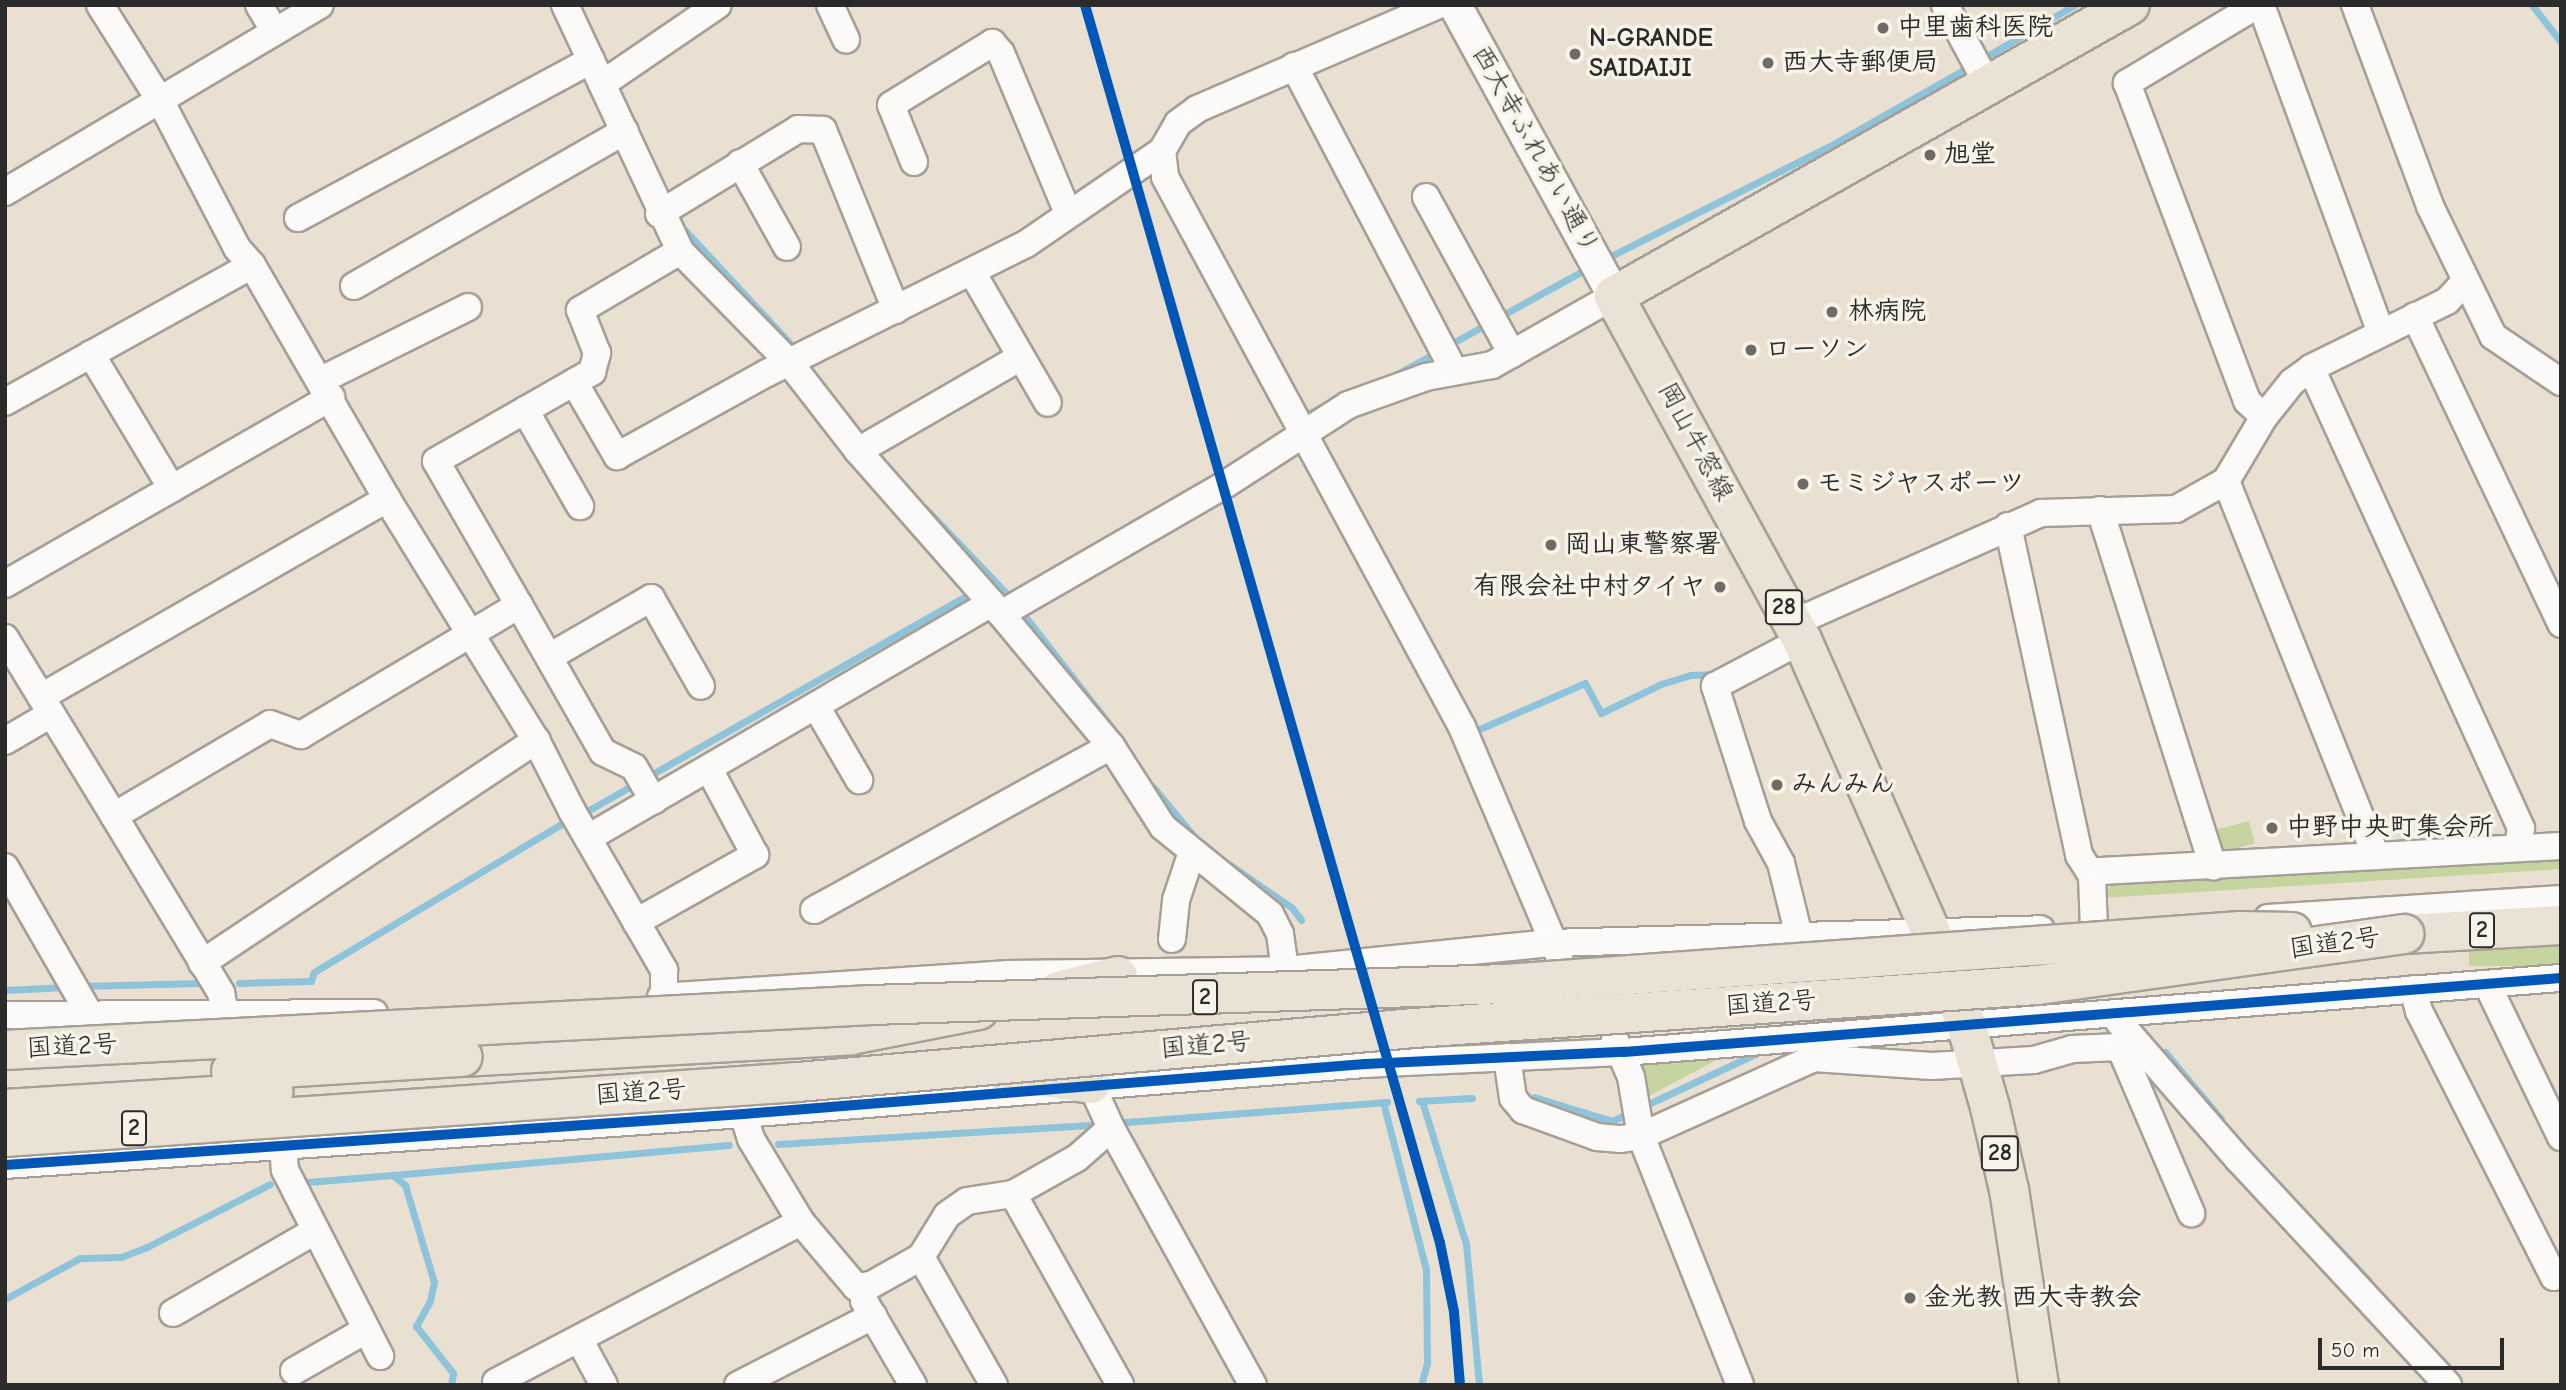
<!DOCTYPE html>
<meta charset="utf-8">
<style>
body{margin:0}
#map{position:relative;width:2566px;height:1390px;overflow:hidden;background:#eae0d2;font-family:"Comic Neue","Klee One",sans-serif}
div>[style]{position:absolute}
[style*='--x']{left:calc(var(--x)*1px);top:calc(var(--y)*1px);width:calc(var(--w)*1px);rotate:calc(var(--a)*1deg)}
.green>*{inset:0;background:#c6d59f;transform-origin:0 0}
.stream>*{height:7px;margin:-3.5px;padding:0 3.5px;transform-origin:3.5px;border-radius:3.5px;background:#8ec3dc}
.roads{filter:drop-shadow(2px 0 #a59f97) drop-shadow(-2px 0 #a59f97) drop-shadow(0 2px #a59f97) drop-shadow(0 -2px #a59f97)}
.minor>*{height:26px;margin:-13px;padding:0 13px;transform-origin:13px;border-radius:13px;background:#fcfaf8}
.tertiary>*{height:32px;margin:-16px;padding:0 16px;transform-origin:16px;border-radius:16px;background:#fcfaf8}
.primary>*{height:38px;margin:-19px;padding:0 19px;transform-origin:19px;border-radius:19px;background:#eae2d5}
.trunk>*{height:38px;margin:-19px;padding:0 19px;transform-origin:19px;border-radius:19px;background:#eae2d5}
.bridges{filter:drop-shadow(2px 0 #a59f97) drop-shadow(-2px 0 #a59f97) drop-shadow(0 2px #a59f97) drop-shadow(0 -2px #a59f97)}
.trunk-bridge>*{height:38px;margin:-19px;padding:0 19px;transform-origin:19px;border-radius:19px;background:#eae2d5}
.cycleway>*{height:10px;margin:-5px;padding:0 5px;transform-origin:5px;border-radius:5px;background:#0057b8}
.dots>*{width:19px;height:19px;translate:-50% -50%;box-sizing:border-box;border:4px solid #f7f3e8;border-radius:50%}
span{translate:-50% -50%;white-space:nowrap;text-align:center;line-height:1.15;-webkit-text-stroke:7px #f7f3e8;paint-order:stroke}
.shield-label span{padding:2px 5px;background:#f7f3e8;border:2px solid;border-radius:5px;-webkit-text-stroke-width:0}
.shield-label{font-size:24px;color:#2b2b2b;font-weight:700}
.poi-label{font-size:26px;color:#2b2b2b;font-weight:700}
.left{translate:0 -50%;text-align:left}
.right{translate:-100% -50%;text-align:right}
.street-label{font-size:26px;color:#2b2b2b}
.frame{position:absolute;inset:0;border:7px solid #2b2b2b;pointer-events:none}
.scale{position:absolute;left:2318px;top:1338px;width:186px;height:32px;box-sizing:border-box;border:4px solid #2b2b2b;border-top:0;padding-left:9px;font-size:21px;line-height:24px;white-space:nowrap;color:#2b2b2b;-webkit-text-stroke:5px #f7f3e8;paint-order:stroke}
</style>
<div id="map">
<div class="green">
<div style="left:2249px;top:821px;width:23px;height:40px;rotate:75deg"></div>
<div style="clip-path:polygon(2561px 850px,2561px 869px,2103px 898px,2112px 883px)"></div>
<div style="left:2561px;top:943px;width:23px;height:92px;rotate:90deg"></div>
<div style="clip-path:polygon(1726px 1055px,1645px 1098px,1640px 1069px,1643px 1062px)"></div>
</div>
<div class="stream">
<div style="--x:2532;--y:5;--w:47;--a:51.9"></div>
<div style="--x:1980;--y:60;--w:110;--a:-30.1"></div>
<div style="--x:680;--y:225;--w:173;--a:47.1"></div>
<div style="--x:1603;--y:260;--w:254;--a:-26.7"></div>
<div style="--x:1830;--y:146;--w:161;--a:-29.7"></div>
<div style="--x:1499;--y:317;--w:104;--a:-28.8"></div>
<div style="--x:1447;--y:346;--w:48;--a:-28.7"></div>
<div style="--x:1395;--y:375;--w:48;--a:-28.7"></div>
<div style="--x:1302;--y:417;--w:27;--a:-28"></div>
<div style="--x:925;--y:508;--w:127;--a:46.3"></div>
<div style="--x:1020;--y:610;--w:169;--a:52"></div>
<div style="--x:1475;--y:731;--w:120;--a:-23.6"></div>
<div style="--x:1585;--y:683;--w:34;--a:62"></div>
<div style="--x:1601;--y:713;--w:67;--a:-25.8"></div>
<div style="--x:1661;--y:684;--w:30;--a:-17"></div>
<div style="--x:1690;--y:675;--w:28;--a:-2"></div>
<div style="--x:1154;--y:788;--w:61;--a:50.3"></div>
<div style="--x:582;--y:814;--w:450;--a:-29.6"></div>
<div style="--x:1230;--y:865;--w:75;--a:34.7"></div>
<div style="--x:1292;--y:908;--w:15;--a:53"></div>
<div style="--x:239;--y:983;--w:72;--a:-1.6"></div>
<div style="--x:311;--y:981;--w:9;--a:-72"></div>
<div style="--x:314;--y:972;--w:300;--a:-30.9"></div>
<div style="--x:79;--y:986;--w:122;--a:-1.4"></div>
<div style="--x:5;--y:990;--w:62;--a:-2.8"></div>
<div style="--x:2165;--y:1052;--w:87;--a:50.1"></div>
<div style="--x:1534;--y:1097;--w:82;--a:17.1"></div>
<div style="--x:1612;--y:1121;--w:158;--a:-25.1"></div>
<div style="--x:1419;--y:1101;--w:53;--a:-3.2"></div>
<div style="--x:1422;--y:1101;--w:150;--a:72.9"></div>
<div style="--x:1466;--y:1244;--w:142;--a:84.7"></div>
<div style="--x:1383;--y:1102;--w:173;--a:75.6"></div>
<div style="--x:1426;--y:1270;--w:93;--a:89.4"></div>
<div style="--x:1427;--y:1363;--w:23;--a:105"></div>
<div style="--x:1114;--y:1123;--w:274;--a:-4.4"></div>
<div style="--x:778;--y:1144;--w:325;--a:-3.5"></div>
<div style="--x:393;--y:1175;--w:337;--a:-5.1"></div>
<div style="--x:307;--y:1182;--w:86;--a:-4.7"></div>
<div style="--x:393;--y:1175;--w:16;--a:40"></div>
<div style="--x:405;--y:1185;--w:101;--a:73.4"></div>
<div style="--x:434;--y:1282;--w:19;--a:102"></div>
<div style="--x:430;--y:1301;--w:29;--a:119"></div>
<div style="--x:416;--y:1326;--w:60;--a:51.8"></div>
<div style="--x:453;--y:1373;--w:12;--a:99"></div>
<div style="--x:2325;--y:1234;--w:64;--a:46.9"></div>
<div style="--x:5;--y:1299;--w:85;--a:-28.7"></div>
<div style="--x:80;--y:1258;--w:41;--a:-1.4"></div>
<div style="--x:121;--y:1257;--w:28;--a:-21"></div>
<div style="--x:147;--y:1247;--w:138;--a:-27.1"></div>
</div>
<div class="roads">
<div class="minor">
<div style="--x:100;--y:5;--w:115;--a:57.8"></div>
<div style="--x:161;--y:102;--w:165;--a:62.5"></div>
<div style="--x:237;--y:248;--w:23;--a:49"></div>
<div style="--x:252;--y:265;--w:270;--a:60"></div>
<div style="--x:387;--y:499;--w:283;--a:58.3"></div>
<div style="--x:536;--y:740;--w:80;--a:63.1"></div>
<div style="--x:572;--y:811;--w:184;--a:59.9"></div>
<div style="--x:664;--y:970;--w:27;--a:90"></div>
<div style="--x:259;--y:5;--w:31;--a:59"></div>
<div style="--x:565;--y:5;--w:272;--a:64.9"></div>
<div style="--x:680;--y:251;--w:156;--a:45.5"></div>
<div style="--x:789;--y:362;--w:113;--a:52.2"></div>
<div style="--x:858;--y:451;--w:217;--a:48.7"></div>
<div style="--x:1001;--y:614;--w:260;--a:-30"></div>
<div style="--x:1226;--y:484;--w:145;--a:-32.9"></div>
<div style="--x:1348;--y:405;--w:83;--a:-19.7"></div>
<div style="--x:1426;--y:377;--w:67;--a:-10.3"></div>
<div style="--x:1492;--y:365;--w:140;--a:-29.5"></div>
<div style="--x:830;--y:5;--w:38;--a:65"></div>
<div style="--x:1945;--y:5;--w:93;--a:61.8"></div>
<div style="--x:2257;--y:5;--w:152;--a:149"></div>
<div style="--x:2127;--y:83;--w:340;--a:69.3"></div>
<div style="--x:2247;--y:401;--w:23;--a:43"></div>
<div style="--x:2261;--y:5;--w:349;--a:69.9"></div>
<div style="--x:2355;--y:5;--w:215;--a:69.5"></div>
<div style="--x:2430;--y:206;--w:144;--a:64.1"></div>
<div style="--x:2493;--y:336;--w:82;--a:34.1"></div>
<div style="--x:1294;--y:66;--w:344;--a:62.3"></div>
<div style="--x:602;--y:84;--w:140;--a:-34.3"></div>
<div style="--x:1162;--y:151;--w:26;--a:83"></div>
<div style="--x:1165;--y:177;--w:625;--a:61.63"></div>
<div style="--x:1462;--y:727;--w:249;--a:67"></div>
<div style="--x:914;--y:162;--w:61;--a:-112"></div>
<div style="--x:891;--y:105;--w:119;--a:-31.5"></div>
<div style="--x:992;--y:43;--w:13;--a:48"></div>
<div style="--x:1001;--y:53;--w:173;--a:67.3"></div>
<div style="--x:740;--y:163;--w:96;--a:60.8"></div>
<div style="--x:5;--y:192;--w:366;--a:-30.7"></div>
<div style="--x:1426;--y:197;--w:179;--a:61.3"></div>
<div style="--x:659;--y:214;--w:163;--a:-31.4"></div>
<div style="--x:798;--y:129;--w:25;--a:2"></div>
<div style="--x:823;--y:130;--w:194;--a:67.9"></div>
<div style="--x:298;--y:218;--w:333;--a:-28.3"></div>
<div style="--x:972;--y:272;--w:151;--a:59.9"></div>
<div style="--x:354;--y:286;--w:312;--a:-29.8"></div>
<div style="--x:2415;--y:316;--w:341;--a:64.6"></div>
<div style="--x:91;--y:354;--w:157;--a:59"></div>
<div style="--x:2311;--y:368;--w:506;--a:65.46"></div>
<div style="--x:2521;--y:828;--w:17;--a:100"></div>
<div style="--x:321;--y:380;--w:164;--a:-26.4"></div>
<div style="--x:574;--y:382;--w:86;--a:59.8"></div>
<div style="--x:617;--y:456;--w:171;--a:-29"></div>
<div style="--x:767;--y:373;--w:289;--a:-26.5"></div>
<div style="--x:1026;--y:244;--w:165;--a:-34.4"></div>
<div style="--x:1162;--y:151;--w:32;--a:-60"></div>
<div style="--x:1178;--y:123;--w:24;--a:-36"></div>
<div style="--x:1197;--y:109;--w:263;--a:-23.3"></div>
<div style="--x:5;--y:402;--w:282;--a:-29"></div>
<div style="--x:525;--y:410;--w:111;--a:60.2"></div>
<div style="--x:858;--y:451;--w:188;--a:-30"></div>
<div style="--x:2226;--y:481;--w:404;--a:68.2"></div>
<div style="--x:2100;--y:510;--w:374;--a:72.4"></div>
<div style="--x:2008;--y:526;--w:337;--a:77.8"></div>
<div style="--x:2079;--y:855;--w:25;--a:58"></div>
<div style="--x:5;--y:584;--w:376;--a:-29.8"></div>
<div style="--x:519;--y:605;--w:169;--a:60.3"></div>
<div style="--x:603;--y:752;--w:34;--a:26"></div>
<div style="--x:634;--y:767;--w:39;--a:60"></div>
<div style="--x:1001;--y:614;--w:172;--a:50.2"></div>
<div style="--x:1111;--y:746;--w:96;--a:57.3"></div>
<div style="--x:1163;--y:827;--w:138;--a:39.1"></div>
<div style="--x:1270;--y:914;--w:22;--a:63"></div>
<div style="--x:1280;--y:934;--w:36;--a:82"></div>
<div style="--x:1793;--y:623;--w:271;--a:-23.9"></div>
<div style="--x:2041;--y:513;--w:135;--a:-1.7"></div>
<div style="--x:2176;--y:509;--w:57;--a:-29.2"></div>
<div style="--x:2226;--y:481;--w:74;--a:-59.3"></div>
<div style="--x:2264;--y:417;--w:45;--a:-51.3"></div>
<div style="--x:2292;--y:382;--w:24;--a:-36"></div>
<div style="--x:2311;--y:368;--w:152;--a:-26.2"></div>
<div style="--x:2447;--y:301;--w:25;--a:-47"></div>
<div style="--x:5;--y:638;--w:209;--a:58.5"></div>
<div style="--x:114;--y:816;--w:181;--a:-30.5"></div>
<div style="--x:270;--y:724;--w:33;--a:20"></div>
<div style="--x:301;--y:735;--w:254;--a:-30.8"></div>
<div style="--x:519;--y:605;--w:166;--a:-120"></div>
<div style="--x:436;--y:461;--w:180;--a:-29.7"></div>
<div style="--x:592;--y:372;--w:20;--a:-75"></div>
<div style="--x:597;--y:353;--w:46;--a:-111.6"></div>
<div style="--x:580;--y:310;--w:116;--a:-30.5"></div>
<div style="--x:549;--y:657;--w:118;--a:-30"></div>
<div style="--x:651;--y:598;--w:101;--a:60.4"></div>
<div style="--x:41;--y:697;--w:399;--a:-29.8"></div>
<div style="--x:816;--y:706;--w:86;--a:59.8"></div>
<div style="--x:5;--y:741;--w:53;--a:-30.4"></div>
<div style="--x:114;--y:816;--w:207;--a:58.8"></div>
<div style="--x:221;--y:993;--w:36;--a:79"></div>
<div style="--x:588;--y:838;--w:467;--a:-30.2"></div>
<div style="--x:5;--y:867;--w:168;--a:60.1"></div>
<div style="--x:814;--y:910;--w:339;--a:-28.9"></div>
<div style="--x:2268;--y:918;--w:294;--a:-3.7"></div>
<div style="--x:636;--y:922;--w:137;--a:-29.4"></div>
<div style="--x:755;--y:855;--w:98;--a:-118.1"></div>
<div style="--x:2094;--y:929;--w:53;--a:-92.2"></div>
<div style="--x:2092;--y:876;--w:9;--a:-32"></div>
<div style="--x:2100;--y:871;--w:462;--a:-3.1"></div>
<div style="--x:1799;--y:936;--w:75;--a:-103.9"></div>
<div style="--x:1781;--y:863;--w:48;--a:-118.7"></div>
<div style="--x:1758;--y:821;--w:142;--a:-107.7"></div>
<div style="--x:1715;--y:686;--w:98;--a:-27.9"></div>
<div style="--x:1172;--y:939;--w:39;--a:-84"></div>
<div style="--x:1176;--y:900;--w:51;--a:-71.6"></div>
<div style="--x:202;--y:963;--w:402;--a:-33.7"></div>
<div style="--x:2487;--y:984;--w:170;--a:64.2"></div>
<div style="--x:2413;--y:989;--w:23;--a:75"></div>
<div style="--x:2419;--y:1011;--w:298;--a:63.1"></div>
<div style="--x:2554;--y:1277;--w:8;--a:-23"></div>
<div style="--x:661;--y:997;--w:349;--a:-3.8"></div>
<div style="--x:1009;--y:974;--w:276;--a:-0.8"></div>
<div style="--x:1285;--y:970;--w:266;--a:-5.8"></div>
<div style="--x:1550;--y:943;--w:491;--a:-1.6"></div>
<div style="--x:5;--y:1015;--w:369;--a:-0.3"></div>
<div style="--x:2119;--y:1022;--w:183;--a:49"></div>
<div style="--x:2239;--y:1160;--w:307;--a:47.1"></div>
<div style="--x:1615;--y:1040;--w:40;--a:66.6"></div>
<div style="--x:1631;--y:1077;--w:60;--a:80.4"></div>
<div style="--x:1641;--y:1136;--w:268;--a:68.3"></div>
<div style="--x:1507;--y:1057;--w:41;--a:81.7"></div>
<div style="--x:1513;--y:1098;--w:16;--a:50"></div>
<div style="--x:1523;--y:1110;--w:79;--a:20"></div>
<div style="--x:1597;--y:1137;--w:24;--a:5"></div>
<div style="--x:1621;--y:1139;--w:20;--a:-9"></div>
<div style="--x:1641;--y:1136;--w:190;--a:-24.3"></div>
<div style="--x:1814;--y:1058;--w:118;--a:3.9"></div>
<div style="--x:1932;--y:1066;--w:102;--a:-3.4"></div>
<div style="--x:2034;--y:1060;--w:40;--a:-16"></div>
<div style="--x:2072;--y:1049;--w:48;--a:-2.4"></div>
<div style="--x:2120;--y:1047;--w:181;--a:66.8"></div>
<div style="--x:743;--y:1114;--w:26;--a:72"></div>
<div style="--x:751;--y:1139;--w:97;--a:58.9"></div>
<div style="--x:801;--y:1222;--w:85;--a:49.8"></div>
<div style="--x:856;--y:1287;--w:15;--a:-8"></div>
<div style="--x:871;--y:1285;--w:57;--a:-29.2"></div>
<div style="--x:921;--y:1257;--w:49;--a:-58.2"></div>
<div style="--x:947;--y:1215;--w:24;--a:-35"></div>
<div style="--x:967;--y:1201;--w:47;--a:-8.7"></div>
<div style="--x:1013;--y:1194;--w:73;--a:-29.4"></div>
<div style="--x:1077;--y:1158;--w:45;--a:-41.4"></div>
<div style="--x:1111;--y:1128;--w:48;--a:-114.4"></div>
<div style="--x:1111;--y:1128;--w:294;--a:61.1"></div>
<div style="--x:283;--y:1144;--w:26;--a:86"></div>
<div style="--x:285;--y:1170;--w:209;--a:62.9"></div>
<div style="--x:5;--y:1165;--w:740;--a:-3.95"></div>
<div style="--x:743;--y:1114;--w:624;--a:-4.6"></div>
<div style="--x:1365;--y:1064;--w:259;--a:-2.7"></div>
<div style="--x:1624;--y:1052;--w:940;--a:-4.52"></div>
<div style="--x:1013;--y:1194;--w:219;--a:60.7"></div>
<div style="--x:921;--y:1257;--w:147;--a:60.3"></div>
<div style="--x:864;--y:1301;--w:97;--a:59.7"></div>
<div style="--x:173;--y:1313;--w:164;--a:-30"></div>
<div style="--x:579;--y:1339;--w:52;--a:61.5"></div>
<div style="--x:294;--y:1371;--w:83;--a:-29.7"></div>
<div style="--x:496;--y:1382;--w:344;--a:-27.7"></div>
<div style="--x:738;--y:1385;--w:152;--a:-27.1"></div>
</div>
<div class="tertiary">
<div style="--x:1455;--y:5;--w:332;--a:61.3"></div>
</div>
<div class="primary">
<div style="--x:2039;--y:1385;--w:197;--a:-98.7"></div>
<div style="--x:2009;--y:1190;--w:85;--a:-102.9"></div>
<div style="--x:1990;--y:1107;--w:86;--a:-106.1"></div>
<div style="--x:1966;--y:1024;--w:101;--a:-111"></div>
<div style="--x:1930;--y:930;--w:317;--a:-113.8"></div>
<div style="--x:1802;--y:640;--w:392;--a:-118.7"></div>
<div style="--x:1614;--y:296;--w:592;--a:-29.42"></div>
</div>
<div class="trunk">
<div style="--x:2404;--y:934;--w:157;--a:-3.3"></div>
<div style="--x:1058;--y:991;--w:62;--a:-14"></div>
<div style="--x:463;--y:1057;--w:389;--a:-3.2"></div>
<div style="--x:851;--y:1035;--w:130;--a:-11.1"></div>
<div style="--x:1003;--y:1071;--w:89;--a:8.4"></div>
<div style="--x:5;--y:1084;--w:196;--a:-3.5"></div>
</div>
</div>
<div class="bridges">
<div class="trunk-bridge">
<div style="--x:5;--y:1050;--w:868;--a:-2.97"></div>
<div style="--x:872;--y:1005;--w:634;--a:-1.9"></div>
<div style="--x:1506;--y:984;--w:736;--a:-4.13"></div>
<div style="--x:2240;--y:931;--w:52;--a:1.1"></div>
<div style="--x:231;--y:1071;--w:232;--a:-3.5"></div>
<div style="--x:5;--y:1109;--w:269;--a:-3.6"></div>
<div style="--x:5;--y:1137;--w:795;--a:-3.97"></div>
<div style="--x:798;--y:1082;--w:618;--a:-5.01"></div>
<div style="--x:1414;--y:1028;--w:624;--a:-3.95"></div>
<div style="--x:2037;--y:985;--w:371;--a:-7.9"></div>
</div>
</div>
<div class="cycleway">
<div style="--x:1085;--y:5;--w:1288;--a:74"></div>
<div style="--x:1440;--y:1243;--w:70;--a:78.5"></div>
<div style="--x:1454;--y:1312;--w:73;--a:85.3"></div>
<div style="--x:5;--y:1165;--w:740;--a:-3.95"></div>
<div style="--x:743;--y:1114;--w:624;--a:-4.6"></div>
<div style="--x:1365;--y:1064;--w:259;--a:-2.7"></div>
<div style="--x:1624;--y:1052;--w:940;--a:-4.52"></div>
</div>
<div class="dots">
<div style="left:1883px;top:28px;background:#6e6a65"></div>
<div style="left:1575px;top:54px;background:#6e6a65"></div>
<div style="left:1768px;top:63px;background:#6e6a65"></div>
<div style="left:1930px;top:155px;background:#6e6a65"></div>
<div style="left:1832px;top:312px;background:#6e6a65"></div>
<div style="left:1751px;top:350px;background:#6e6a65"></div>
<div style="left:1803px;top:484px;background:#6e6a65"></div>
<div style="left:1551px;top:545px;background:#6e6a65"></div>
<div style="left:1720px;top:587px;background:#6e6a65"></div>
<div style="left:1777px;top:785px;background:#6e6a65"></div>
<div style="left:2272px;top:828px;background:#6e6a65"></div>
<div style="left:1910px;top:1298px;background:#6e6a65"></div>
</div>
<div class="shield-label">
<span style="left:1784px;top:607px">28</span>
<span style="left:2482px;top:930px">2</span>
<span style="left:1205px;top:997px">2</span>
<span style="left:134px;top:1128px">2</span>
<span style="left:2000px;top:1153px">28</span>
</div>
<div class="poi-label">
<span class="left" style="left:1897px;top:28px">中里歯科医院</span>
<span class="left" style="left:1589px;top:54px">N-GRANDE<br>SAIDAIJI</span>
<span class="left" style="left:1782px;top:63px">西大寺郵便局</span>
<span class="left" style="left:1944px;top:155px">旭堂</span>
<span class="left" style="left:1848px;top:312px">林病院</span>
<span class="left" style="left:1765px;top:350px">ローソン</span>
<span class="left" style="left:1817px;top:484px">モミジヤスポーツ</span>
<span class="left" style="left:1565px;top:545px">岡山東警察署</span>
<span class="right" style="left:1706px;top:587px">有限会社中村タイヤ</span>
<span class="left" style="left:1791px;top:785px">みんみん</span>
<span class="left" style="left:2286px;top:828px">中野中央町集会所</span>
<span class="left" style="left:1924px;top:1298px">金光教 西大寺教会</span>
</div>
<div class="street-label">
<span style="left:1535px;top:150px;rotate:61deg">西大寺ふれあい通り</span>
<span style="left:1695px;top:442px;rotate:62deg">岡山牛窓線</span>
<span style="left:2335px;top:944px;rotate:-8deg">国道2号</span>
<span style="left:1771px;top:1004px;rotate:-4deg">国道2号</span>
<span style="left:1206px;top:1046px;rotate:-5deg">国道2号</span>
<span style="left:72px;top:1047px;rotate:-3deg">国道2号</span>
<span style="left:641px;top:1093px;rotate:-4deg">国道2号</span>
</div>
<div class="frame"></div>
<div class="scale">50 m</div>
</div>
